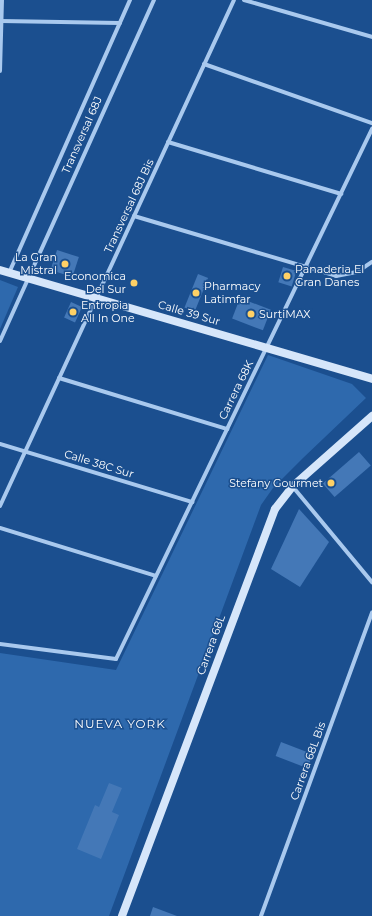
<!DOCTYPE html>
<style>
body{margin:0}
#map{position:relative;width:372px;height:916px;overflow:hidden;background:#1b4f8f;font-family:Montserrat,sans-serif}
div>[style]{position:absolute}
[style*='--x']{left:calc(var(--x)*1px);top:calc(var(--y)*1px);width:calc(var(--w)*1px);rotate:calc(var(--a)*1deg)}
.green>*{inset:0;background:#2e69ad}
.building>*{inset:0;background:#4478b7;transform-origin:0 0}
.street>*{height:4px;margin:-2px;padding:0 2px;transform-origin:2px;border-radius:2px;background:#a9c9ee}
.secondary>*{height:8px;margin:-4px;padding:0 4px;transform-origin:4px;border-radius:4px;background:#d6e6fa}
.dots>*{width:11px;height:11px;translate:-50% -50%;box-sizing:border-box;border:2px solid #1b4f8f;border-radius:50%}
span{translate:-50% -50%;white-space:nowrap;text-align:center;line-height:1.15;-webkit-text-stroke:3px #1b4f8f;paint-order:stroke}
.street-label{font-size:11px;color:#fff}
.poi-label{font-size:11px;color:#fff}
.right{translate:-100% -50%;text-align:right}
.left{translate:0 -50%;text-align:left}
.neighbourhood-label{font-size:12px;color:#fff;letter-spacing:1px}
</style>
<div id="map">
<div class="green">
<div style="clip-path:polygon(0 280px,18px 287px,0 329px)"></div>
<div style="clip-path:polygon(268px 355px,352px 384px,366px 398px,303px 458px,273px 488px,261px 505px,109px 916px,0 916px,0 653px,116px 670px)"></div>
</div>
<div class="building">
<div style="left:57px;top:250px;width:23px;height:21px;rotate:18deg"></div>
<div style="left:283px;top:267px;width:14px;height:16px;rotate:17deg"></div>
<div style="left:198px;top:274px;width:11px;height:36px;rotate:22deg"></div>
<div style="left:240px;top:298px;width:33px;height:22px;rotate:21deg"></div>
<div style="left:71px;top:302px;width:12px;height:17px;rotate:24deg"></div>
<div style="left:359px;top:452px;width:18px;height:48px;rotate:49deg"></div>
<div style="clip-path:polygon(299px 509px,329px 542px,300px 587px,271px 569px)"></div>
<div style="left:281px;top:742px;width:34px;height:15px;rotate:21deg"></div>
<div style="clip-path:polygon(109px 783px,122px 788px,112px 812px,119px 815px,101px 859px,77px 849px,95px 805px,99px 807px)"></div>
<div style="clip-path:polygon(153px 907px,177px 916px,150px 916px)"></div>
</div>
<div class="street">
<div style="--x:244;--y:0;--w:133;--a:16.1"></div>
<div style="--x:1;--y:21;--w:119;--a:1"></div>
<div style="--x:204;--y:64;--w:178;--a:19.4"></div>
<div style="--x:0;--y:71;--w:71;--a:-88.4"></div>
<div style="--x:168;--y:142;--w:181;--a:16.7"></div>
<div style="--x:134;--y:216;--w:211;--a:16.5"></div>
<div style="--x:336;--y:276;--w:21;--a:-11"></div>
<div style="--x:357;--y:272;--w:18;--a:-34"></div>
<div style="--x:9;--y:273;--w:299;--a:-66.1"></div>
<div style="--x:0;--y:341;--w:374;--a:-65.7"></div>
<div style="--x:59;--y:378;--w:176;--a:16.9"></div>
<div style="--x:0;--y:444;--w:201;--a:16.8"></div>
<div style="--x:293;--y:487;--w:124;--a:50.3"></div>
<div style="--x:0;--y:506;--w:557;--a:-65.18"></div>
<div style="--x:0;--y:528;--w:163;--a:17.1"></div>
<div style="--x:0;--y:644;--w:117;--a:7.4"></div>
<div style="--x:116;--y:659;--w:589;--a:-64.22"></div>
<div style="--x:261;--y:916;--w:323;--a:-69.9"></div>
</div>
<div class="secondary">
<div style="--x:0;--y:270;--w:388;--a:16.3"></div>
<div style="--x:122;--y:916;--w:435;--a:-69.4"></div>
<div style="--x:275;--y:509;--w:29;--a:-52"></div>
<div style="--x:293;--y:486;--w:106;--a:-41.5"></div>
</div>
<div class="dots">
<div style="left:65px;top:264px;background:#ffd166"></div>
<div style="left:287px;top:276px;background:#ffd166"></div>
<div style="left:134px;top:283px;background:#ffd166"></div>
<div style="left:196px;top:293px;background:#ffd166"></div>
<div style="left:73px;top:312px;background:#ffd166"></div>
<div style="left:251px;top:314px;background:#ffd166"></div>
<div style="left:331px;top:483px;background:#ffd166"></div>
</div>
<div class="street-label">
<span style="left:82px;top:135px;rotate:-66deg">Transversal 68J</span>
<span style="left:129px;top:206px;rotate:-65deg">Transversal 68J Bis</span>
<span style="left:189px;top:313px;rotate:16deg">Calle 39 Sur</span>
<span style="left:236px;top:390px;rotate:-64deg">Carrera 68K</span>
<span style="left:99px;top:464px;rotate:17deg">Calle 38C Sur</span>
<span style="left:211px;top:645px;rotate:-70deg">Carrera 68L</span>
<span style="left:308px;top:761px;rotate:-70deg">Carrera 68L Bis</span>
</div>
<div class="poi-label">
<span class="right" style="left:57px;top:264px">La Gran<br>Mistral</span>
<span class="left" style="left:295px;top:276px">Panaderia El<br>Gran Danes</span>
<span class="right" style="left:126px;top:283px">Economica<br>Del Sur</span>
<span class="left" style="left:204px;top:293px">Pharmacy<br>Latimfar</span>
<span class="left" style="left:81px;top:312px">Entropia<br>All In One</span>
<span class="left" style="left:259px;top:314px">SurtiMAX</span>
<span class="right" style="left:323px;top:483px">Stefany Gourmet</span>
</div>
<div class="neighbourhood-label">
<span style="left:120px;top:724px">NUEVA YORK</span>
</div>
</div>
